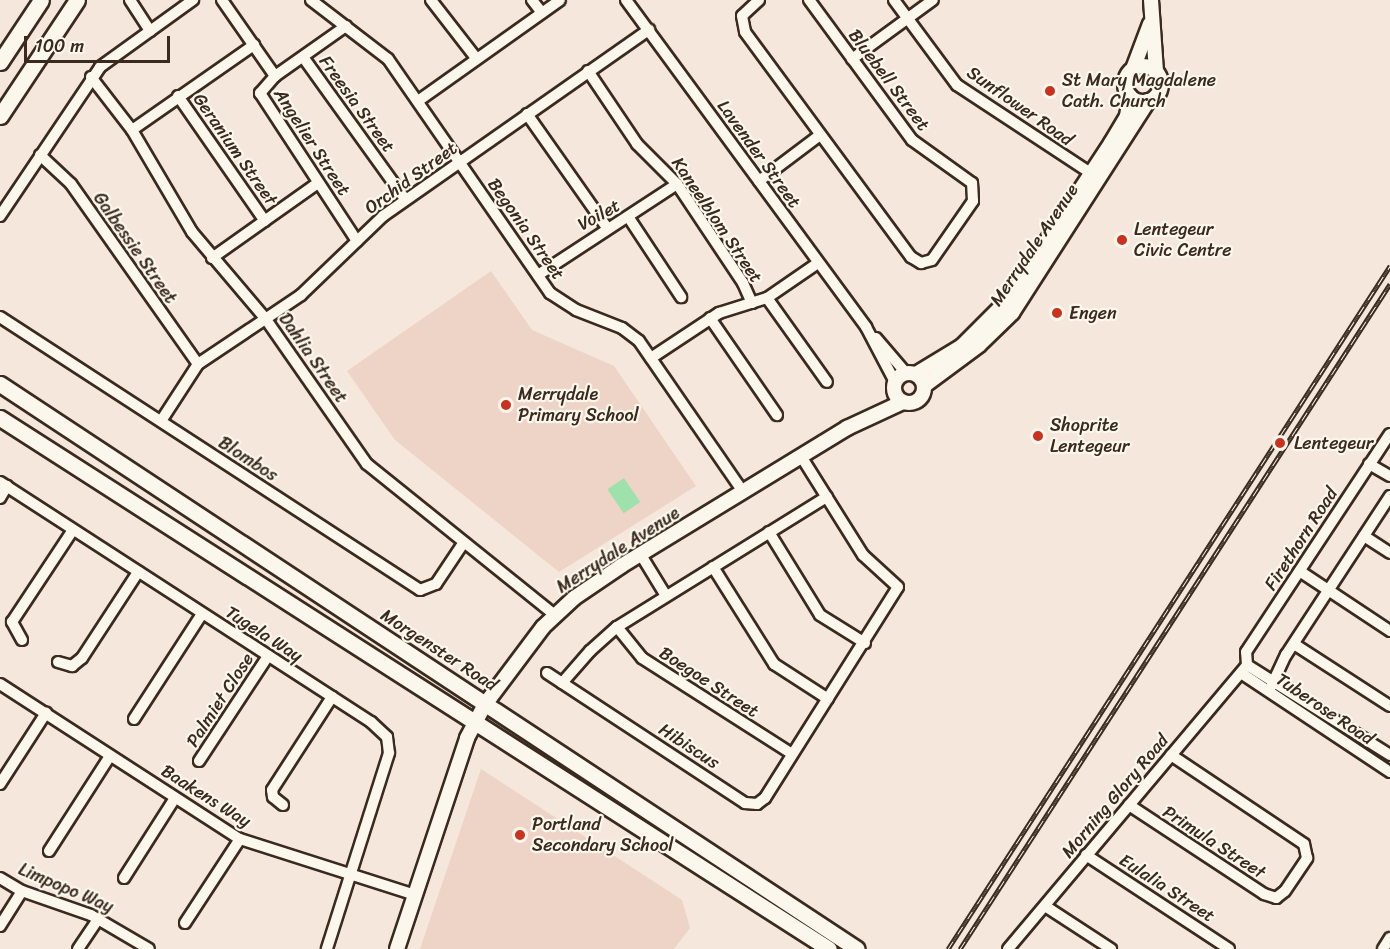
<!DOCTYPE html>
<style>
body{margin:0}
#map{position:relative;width:1390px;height:949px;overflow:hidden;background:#f5e7db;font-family:Sriracha,sans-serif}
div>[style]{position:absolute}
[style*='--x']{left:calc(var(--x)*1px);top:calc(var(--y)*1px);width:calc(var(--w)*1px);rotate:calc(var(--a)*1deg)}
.built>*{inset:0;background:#eed4c6}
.green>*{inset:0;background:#9ee1ac;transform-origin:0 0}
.roads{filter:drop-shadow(2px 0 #3b2a1e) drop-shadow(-2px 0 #3b2a1e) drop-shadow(0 2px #3b2a1e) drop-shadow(0 -2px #3b2a1e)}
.minor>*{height:10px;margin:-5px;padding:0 5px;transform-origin:5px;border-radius:5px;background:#fbf7ec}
.tertiary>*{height:14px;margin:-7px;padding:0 7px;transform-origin:7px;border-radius:7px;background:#fbf7ec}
.tertiary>.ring{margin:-7px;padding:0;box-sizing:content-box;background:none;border:14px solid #fbf7ec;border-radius:50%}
.secondary>*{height:15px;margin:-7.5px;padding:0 7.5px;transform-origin:7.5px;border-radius:7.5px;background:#fbf7ec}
.rail>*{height:5px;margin-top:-2.5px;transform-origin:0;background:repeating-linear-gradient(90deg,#fbf7ec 0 9px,#3b2a1e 0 18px);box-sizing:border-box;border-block:2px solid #3b2a1e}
.dots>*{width:16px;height:16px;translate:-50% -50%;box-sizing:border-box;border:3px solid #fbf7ec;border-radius:50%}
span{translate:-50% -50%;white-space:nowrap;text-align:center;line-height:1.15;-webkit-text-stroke:4.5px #fbf7ec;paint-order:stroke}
.street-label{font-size:18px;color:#3b2a1e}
.poi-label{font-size:18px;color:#3b2a1e}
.left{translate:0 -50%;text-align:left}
.scale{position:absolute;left:24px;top:36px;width:146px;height:27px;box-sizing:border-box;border:3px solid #3b2a1e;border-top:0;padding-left:8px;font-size:18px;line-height:21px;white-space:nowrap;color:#3b2a1e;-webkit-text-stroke:4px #fbf7ec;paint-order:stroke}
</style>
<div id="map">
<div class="built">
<div style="clip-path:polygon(491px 271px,532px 330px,614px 366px,696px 486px,559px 572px,395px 440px,347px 371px)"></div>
<div style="clip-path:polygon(481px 769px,682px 900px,690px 928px,674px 949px,420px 949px)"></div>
</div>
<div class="green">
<div style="left:624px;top:478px;width:29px;height:20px;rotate:56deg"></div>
</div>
<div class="roads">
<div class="minor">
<div style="--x:130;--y:0;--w:37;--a:57"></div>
<div style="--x:222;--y:0;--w:93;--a:55.1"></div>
<div style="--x:311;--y:0;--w:97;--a:37.5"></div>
<div style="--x:388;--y:59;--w:285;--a:55.3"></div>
<div style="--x:550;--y:293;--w:31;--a:33"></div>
<div style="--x:576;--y:310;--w:49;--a:21.4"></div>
<div style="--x:622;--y:328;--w:21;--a:37"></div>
<div style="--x:639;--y:341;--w:183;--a:55.4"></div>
<div style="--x:431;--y:0;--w:73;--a:52.2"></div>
<div style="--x:532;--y:0;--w:16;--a:52"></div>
<div style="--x:626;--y:0;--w:406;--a:53.7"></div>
<div style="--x:866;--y:327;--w:62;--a:62.2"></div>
<div style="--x:759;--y:0;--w:23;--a:137"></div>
<div style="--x:742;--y:16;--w:16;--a:79"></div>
<div style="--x:745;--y:32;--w:280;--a:53.6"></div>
<div style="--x:911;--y:257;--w:12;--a:31"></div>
<div style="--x:921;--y:263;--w:11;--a:-15"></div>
<div style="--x:932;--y:260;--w:72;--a:-55.2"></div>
<div style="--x:973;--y:201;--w:18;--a:-93"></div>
<div style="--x:972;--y:183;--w:74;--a:-144.4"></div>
<div style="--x:912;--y:140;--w:174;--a:-126.3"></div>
<div style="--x:894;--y:0;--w:106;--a:53.5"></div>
<div style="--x:957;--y:85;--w:162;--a:33.4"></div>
<div style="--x:346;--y:26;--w:87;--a:144.8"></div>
<div style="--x:275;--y:76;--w:23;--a:131"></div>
<div style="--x:260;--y:93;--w:177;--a:56.8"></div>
<div style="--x:303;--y:57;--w:175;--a:54.3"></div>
<div style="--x:852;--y:59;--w:100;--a:-36.1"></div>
<div style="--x:588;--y:71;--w:88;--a:56.1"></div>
<div style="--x:637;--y:144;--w:57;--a:45"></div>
<div style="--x:677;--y:184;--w:119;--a:56.3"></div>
<div style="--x:743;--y:283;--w:22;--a:66"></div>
<div style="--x:91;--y:77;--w:67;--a:52.3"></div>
<div style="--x:132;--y:130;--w:118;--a:59.5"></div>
<div style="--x:192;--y:232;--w:113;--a:49.7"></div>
<div style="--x:265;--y:318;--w:178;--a:55.1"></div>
<div style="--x:367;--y:464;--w:241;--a:38.8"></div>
<div style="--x:178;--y:96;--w:152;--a:55.2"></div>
<div style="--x:418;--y:101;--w:174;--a:-35.4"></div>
<div style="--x:527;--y:114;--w:139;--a:54.9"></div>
<div style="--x:132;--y:130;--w:149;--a:-34.9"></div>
<div style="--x:40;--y:155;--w:42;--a:43.1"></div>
<div style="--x:71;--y:184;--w:220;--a:54.8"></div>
<div style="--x:759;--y:181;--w:76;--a:-37"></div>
<div style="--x:0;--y:216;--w:179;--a:-56.1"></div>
<div style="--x:100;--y:67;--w:115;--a:-35.8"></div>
<div style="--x:629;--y:218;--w:95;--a:56.6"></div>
<div style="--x:212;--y:258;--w:130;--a:-35.3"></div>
<div style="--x:538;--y:275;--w:166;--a:-33.2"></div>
<div style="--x:767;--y:298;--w:103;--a:54.5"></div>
<div style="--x:0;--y:317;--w:501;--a:33.02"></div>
<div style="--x:420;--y:590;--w:17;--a:-21"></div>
<div style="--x:436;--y:584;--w:50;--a:-56.3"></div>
<div style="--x:710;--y:318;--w:118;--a:55.4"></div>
<div style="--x:876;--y:338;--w:46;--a:49.4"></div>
<div style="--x:651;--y:358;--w:82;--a:-33.5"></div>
<div style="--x:719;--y:313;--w:50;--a:-17.4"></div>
<div style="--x:767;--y:298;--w:62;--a:-34.5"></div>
<div style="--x:161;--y:421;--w:68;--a:-57"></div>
<div style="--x:198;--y:364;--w:124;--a:-33.8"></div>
<div style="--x:301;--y:295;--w:114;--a:-43.9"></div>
<div style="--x:383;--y:216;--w:325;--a:-35"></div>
<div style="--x:1369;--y:464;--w:24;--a:30"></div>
<div style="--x:0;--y:482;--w:442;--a:32.9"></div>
<div style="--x:371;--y:722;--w:22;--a:43"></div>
<div style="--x:387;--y:737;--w:16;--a:83"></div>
<div style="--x:389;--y:753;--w:206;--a:107.6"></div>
<div style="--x:0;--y:498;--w:14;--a:-60"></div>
<div style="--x:769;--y:532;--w:97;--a:58.4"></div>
<div style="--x:820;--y:615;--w:53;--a:31.9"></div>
<div style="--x:1364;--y:536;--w:31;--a:33"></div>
<div style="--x:641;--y:555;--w:48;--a:58.6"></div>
<div style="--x:713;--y:567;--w:115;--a:57.8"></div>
<div style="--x:774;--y:664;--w:64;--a:32.9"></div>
<div style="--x:1301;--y:572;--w:107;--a:33.5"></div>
<div style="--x:617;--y:627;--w:40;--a:51"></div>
<div style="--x:642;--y:658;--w:178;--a:32.6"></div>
<div style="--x:22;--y:640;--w:21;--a:-119"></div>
<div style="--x:12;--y:622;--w:110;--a:-56.5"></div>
<div style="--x:1294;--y:644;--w:114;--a:32.9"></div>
<div style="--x:58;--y:662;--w:15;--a:16"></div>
<div style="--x:72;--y:666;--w:13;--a:-39"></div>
<div style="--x:82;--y:658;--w:103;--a:-56.9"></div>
<div style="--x:1247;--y:665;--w:13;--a:-94"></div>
<div style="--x:1246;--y:652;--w:261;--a:-56.6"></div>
<div style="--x:1247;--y:665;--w:169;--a:32.2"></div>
<div style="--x:547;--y:673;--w:237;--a:33.3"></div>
<div style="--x:745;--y:803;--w:12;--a:5"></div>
<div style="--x:757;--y:804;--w:10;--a:-37"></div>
<div style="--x:765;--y:798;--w:249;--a:-57.8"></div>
<div style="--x:898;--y:587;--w:47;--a:-137.6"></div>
<div style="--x:863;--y:555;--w:117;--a:-122.1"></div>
<div style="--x:1241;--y:673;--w:179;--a:33.6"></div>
<div style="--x:562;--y:683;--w:43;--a:-48.8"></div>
<div style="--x:590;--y:651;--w:36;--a:-42"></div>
<div style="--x:617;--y:627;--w:247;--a:-31.8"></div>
<div style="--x:0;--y:684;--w:286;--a:32.9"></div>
<div style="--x:240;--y:839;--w:184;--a:17.7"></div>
<div style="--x:1269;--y:691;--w:40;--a:-65"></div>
<div style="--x:1286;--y:655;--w:190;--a:-56.8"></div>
<div style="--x:134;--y:719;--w:125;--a:-57.1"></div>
<div style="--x:199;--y:761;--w:126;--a:-56.7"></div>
<div style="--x:0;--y:784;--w:85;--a:-57.1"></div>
<div style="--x:283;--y:805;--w:13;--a:-141"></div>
<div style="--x:273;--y:797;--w:7;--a:-98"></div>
<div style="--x:272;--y:790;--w:111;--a:-57.2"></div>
<div style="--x:1129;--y:805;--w:162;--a:33.4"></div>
<div style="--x:1264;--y:894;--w:13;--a:18"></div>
<div style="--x:1276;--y:898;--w:11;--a:-38"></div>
<div style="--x:1285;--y:891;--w:40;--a:-56"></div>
<div style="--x:1307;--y:858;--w:14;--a:-102"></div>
<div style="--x:1304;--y:844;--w:160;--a:-146.2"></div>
<div style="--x:49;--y:851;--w:113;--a:-57.3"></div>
<div style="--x:1086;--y:855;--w:171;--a:33.3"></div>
<div style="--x:0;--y:878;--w:26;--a:31"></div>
<div style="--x:22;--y:891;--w:73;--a:19.2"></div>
<div style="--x:91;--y:915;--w:67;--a:30.4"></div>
<div style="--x:124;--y:878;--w:95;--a:-57.5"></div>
<div style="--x:1045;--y:906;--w:79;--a:33.1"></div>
<div style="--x:185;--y:923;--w:100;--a:-56.8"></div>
<div style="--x:0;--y:926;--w:41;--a:-57.8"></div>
<div style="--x:78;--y:949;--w:37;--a:-56"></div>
<div style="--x:1008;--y:949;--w:371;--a:-49.9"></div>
<div style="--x:1383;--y:949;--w:13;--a:-58"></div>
</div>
<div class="tertiary">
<div style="--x:1151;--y:0;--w:72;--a:86"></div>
<div class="ring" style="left:1125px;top:66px;width:22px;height:22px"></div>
<div style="--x:1133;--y:69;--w:48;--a:-69.3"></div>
<div class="ring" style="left:894px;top:373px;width:16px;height:16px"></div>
<div style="--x:916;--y:374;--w:54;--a:-31.3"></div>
<div style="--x:962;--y:346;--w:65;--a:-45"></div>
<div style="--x:1008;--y:300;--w:188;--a:-56.7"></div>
<div style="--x:1111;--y:143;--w:31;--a:-59"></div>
<div style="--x:1127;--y:116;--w:20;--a:-81"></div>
<div style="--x:924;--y:386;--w:69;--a:-36.7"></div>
<div style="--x:979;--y:345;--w:46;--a:-44.1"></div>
<div style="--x:1012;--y:313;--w:252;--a:-57.3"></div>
<div style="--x:397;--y:949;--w:222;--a:-71.6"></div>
<div style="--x:467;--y:738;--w:40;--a:-62"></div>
<div style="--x:486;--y:703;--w:95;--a:-53.1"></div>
<div style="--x:543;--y:627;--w:42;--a:-43.1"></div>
<div style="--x:574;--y:598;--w:57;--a:-34.2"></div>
<div style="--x:621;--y:566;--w:265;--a:-31.4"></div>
<div style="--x:847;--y:428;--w:62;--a:-24.9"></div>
</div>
<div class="secondary">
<div style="--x:0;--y:62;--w:74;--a:-56.5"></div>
<div style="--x:0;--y:116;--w:139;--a:-56.4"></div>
<div style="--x:0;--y:384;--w:1026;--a:33.4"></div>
<div style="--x:0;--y:418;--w:984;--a:32.64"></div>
</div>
</div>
<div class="rail">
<div style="--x:948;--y:949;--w:814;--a:-57.09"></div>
<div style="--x:960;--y:949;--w:792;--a:-57.11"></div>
</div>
<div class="dots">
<div style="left:1050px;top:91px;background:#c8321e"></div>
<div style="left:1122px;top:240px;background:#c8321e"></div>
<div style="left:1057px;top:313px;background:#c8321e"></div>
<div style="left:506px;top:405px;background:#c8321e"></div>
<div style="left:1038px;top:436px;background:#c8321e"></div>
<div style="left:1280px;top:443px;background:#c8321e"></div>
<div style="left:520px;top:835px;background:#c8321e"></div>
</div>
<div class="street-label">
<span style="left:889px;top:80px;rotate:53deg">Bluebell Street</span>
<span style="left:357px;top:104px;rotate:54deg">Freesia Street</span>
<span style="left:1020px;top:106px;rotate:35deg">Sunflower Road</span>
<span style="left:312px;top:142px;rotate:57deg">Angelier Street</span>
<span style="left:235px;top:149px;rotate:55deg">Geranium Street</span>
<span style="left:759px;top:154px;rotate:54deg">Lavender Street</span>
<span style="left:411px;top:178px;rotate:-36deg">Orchid Street</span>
<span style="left:599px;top:215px;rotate:-29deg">Voilet</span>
<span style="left:717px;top:220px;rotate:56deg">Kaneelblom Street</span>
<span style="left:526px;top:229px;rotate:55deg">Begonia Street</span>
<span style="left:1034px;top:245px;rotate:-56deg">Merrydale Avenue</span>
<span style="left:135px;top:248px;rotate:55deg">Galbessie Street</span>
<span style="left:313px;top:358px;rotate:55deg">Dahlia Street</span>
<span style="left:248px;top:459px;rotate:33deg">Blombos</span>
<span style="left:1301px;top:539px;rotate:-57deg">Firethorn Road</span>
<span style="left:618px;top:550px;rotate:-33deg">Merrydale Avenue</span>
<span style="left:264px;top:634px;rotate:33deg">Tugela Way</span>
<span style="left:439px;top:650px;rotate:33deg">Morgenster Road</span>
<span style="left:709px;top:682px;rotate:33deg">Boegoe Street</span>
<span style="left:220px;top:700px;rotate:-57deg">Palmiet Close</span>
<span style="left:1325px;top:709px;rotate:34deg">Tuberose Road</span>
<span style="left:689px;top:746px;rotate:33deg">Hibiscus</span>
<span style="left:206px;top:796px;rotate:32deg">Baakens Way</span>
<span style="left:1115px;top:796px;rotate:-50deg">Morning Glory Road</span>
<span style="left:1214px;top:842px;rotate:33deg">Primula Street</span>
<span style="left:66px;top:888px;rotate:23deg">Limpopo Way</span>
<span style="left:1167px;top:888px;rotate:33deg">Eulalia Street</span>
</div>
<div class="poi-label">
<span class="left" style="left:1062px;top:91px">St Mary Magdalene<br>Cath. Church</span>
<span class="left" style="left:1134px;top:240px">Lentegeur<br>Civic Centre</span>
<span class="left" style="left:1069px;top:313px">Engen</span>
<span class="left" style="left:518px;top:405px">Merrydale<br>Primary School</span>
<span class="left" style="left:1050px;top:436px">Shoprite<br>Lentegeur</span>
<span class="left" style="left:1294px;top:443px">Lentegeur</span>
<span class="left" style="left:532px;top:835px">Portland<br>Secondary School</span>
</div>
<div class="scale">100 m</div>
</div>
